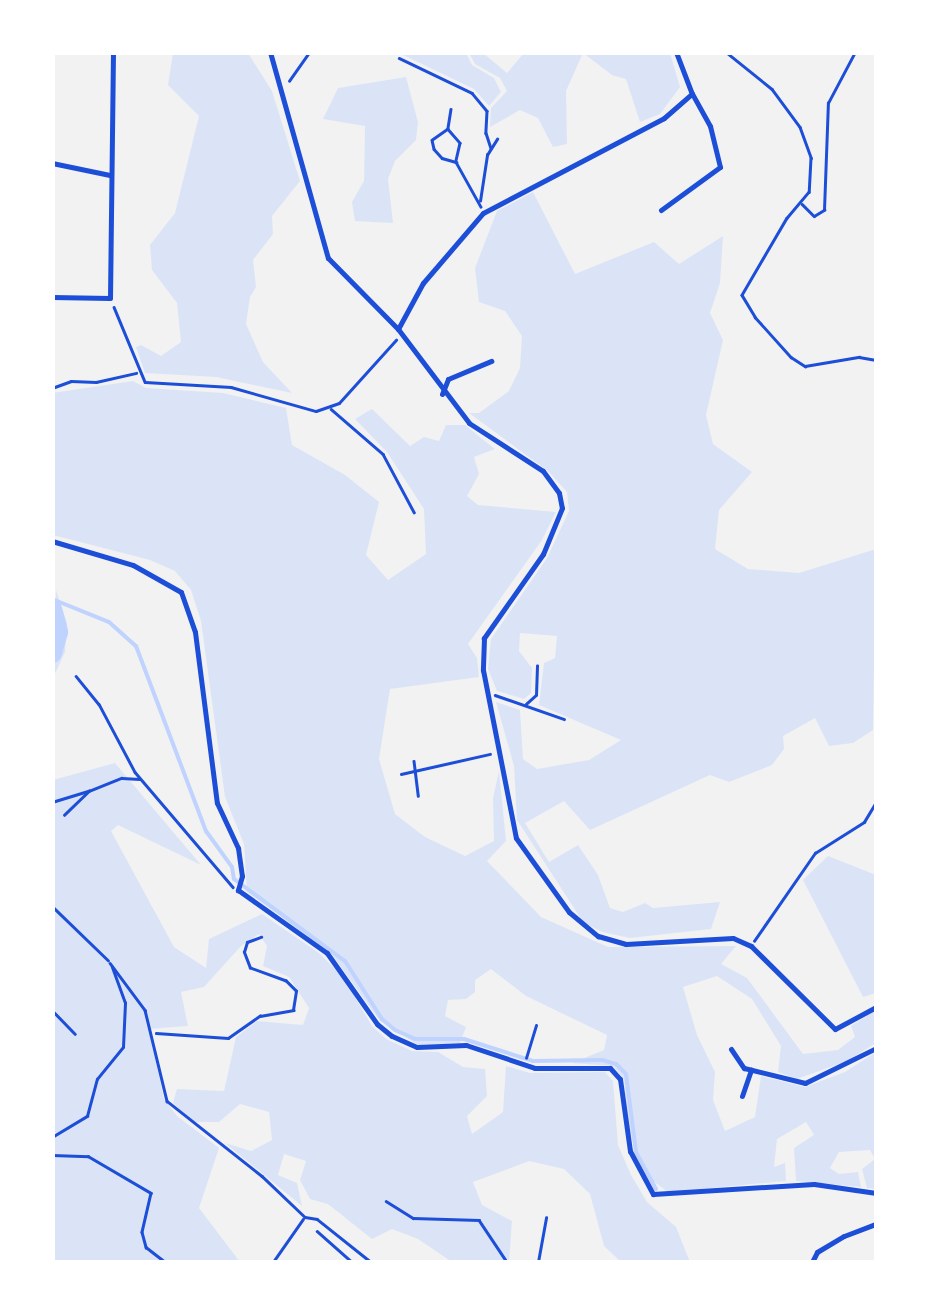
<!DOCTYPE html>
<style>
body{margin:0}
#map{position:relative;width:929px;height:1315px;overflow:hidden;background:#f2f2f2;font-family:Barlow,sans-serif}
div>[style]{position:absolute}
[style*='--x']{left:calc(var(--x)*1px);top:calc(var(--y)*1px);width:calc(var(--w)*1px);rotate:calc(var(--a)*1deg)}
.green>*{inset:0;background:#dbe4f7}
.stream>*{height:4px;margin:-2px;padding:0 2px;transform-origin:2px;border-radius:2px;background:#bfd3fe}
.river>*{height:20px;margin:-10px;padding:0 10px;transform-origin:10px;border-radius:10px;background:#bfd3fe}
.path>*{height:2.5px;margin:-1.25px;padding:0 1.25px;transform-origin:1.25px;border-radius:1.25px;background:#1d4ed8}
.minor>*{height:5px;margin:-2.5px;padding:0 2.5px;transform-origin:2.5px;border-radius:2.5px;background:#1d4ed8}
span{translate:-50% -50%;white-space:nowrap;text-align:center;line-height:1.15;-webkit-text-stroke:10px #fff;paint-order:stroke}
.frame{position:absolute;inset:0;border:55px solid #fff;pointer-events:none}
</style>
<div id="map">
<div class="green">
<div style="clip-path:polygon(173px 53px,248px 53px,272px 91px,300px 181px,272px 216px,273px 234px,253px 260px,256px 287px,250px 297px,246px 324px,263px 362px,292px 393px,216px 377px,145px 373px,136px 347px,141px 345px,161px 356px,181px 342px,177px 303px,152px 270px,150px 245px,175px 213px,199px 116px,168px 85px)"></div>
<div style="clip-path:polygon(399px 53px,466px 53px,472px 65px,494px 78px,501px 92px,489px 106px,474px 89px)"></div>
<div style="clip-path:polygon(469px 53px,483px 53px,507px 73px,524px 53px,670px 53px,680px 87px,660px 114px,640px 122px,626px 79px,612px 75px,583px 53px,566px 91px,567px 144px,553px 147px,538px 118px,520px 110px,490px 127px,491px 108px,507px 91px,500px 78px,475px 64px)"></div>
<div style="clip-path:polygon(406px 77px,418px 122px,416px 140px,395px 161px,388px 179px,393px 223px,355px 221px,352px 202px,364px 181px,365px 126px,323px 119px,338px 88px)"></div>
<div style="clip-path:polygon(533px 192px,575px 274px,654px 242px,679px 264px,723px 236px,720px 283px,710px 313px,723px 340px,706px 415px,713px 444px,752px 472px,719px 510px,715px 549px,748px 569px,799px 573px,876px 549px,873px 730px,853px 743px,829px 746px,815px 718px,783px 736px,784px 749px,772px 765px,729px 782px,710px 775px,590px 830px,564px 801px,525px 823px,549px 862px,578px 845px,598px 875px,610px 908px,623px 912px,645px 903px,653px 908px,720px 902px,711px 929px,630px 938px,602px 932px,583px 922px,517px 820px,514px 766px,496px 702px,520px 710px,523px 759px,537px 769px,589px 760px,621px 740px,539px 705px,544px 663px,555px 658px,557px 636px,520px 633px,519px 651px,532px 668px,531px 693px,524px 699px,497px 691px,488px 669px,491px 639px,547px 558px,569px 511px,567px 492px,548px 471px,469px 413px,479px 413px,509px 391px,520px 368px,522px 336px,505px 311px,479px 302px,475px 268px,497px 211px)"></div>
<div style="clip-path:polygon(133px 381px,146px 388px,223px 393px,286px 408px,292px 445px,345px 475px,379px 502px,366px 555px,388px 580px,426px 554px,424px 509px,387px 452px,355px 419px,372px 409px,410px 446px,424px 437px,439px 441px,446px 425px,465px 425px,495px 449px,474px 457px,479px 474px,467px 496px,478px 505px,556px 512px,542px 540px,468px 644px,477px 658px,479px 677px,390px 689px,379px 759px,395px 814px,425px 837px,465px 856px,494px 841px,493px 798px,499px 771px,506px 841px,487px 861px,541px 917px,608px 947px,736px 946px,721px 964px,747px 978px,803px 1054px,838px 1050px,855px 1037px,851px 1026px,876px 1010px,876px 1043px,847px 1061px,797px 1079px,778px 1072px,781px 1046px,752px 999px,717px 976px,683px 987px,697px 1035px,715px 1072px,713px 1100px,725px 1131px,755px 1117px,761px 1076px,805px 1087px,845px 1072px,876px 1052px,876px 1189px,867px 1188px,862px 1169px,875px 1159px,870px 1150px,839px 1152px,830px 1168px,839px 1174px,858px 1172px,861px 1187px,796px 1181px,794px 1148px,814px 1135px,806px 1122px,777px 1139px,774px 1167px,785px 1163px,786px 1181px,668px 1192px,641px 1172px,627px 1122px,624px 1079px,613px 1066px,572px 1063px,604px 1050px,607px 1035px,526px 996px,491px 969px,475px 980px,475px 992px,466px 999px,448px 1000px,445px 1016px,466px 1027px,460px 1043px,418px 1045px,380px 1021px,330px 952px,247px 892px,244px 844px,225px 797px,201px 621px,191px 590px,175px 571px,150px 560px,53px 535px,52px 393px)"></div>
<div style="clip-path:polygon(56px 590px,67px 623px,65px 652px,53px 678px)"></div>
<div style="clip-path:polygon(115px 763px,201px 865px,118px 825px,111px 831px,174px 947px,206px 968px,209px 939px,262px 914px,319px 953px,343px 977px,372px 1026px,386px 1039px,412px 1051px,438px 1052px,463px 1067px,485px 1069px,487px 1096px,467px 1116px,472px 1134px,503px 1112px,506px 1066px,530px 1073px,605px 1072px,613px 1081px,618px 1145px,631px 1175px,647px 1202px,676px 1227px,690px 1262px,621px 1262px,604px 1246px,590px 1194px,564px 1169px,529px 1161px,473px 1182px,482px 1205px,512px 1221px,509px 1262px,452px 1262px,418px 1239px,392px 1229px,372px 1239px,328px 1204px,310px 1199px,300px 1180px,306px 1161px,284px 1154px,278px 1175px,297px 1183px,302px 1206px,225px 1143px,251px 1151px,272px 1140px,269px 1112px,240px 1104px,219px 1122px,194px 1122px,173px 1103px,177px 1089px,224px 1091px,236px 1037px,257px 1021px,303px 1025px,309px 1008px,289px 977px,263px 966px,267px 946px,259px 934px,241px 946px,204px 987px,181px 992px,188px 1026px,149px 1029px,164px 1099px,177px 1116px,219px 1148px,199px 1208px,240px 1262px,53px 1262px,53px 780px)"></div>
<div style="clip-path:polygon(828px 856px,876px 875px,876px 993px,863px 997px,803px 880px)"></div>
</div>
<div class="stream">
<div style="--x:52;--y:599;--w:61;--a:22"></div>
<div style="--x:109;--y:622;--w:36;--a:42"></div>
<div style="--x:136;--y:646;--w:198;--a:69.3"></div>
<div style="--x:206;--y:831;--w:44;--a:54.2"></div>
<div style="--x:232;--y:867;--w:12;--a:81"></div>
<div style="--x:234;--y:879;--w:138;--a:36.5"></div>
<div style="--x:345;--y:961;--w:69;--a:57.5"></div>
<div style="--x:382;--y:1019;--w:17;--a:40"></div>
<div style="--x:395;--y:1030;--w:22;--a:24"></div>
<div style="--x:415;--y:1039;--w:49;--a:0"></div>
<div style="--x:464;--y:1039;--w:72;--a:17.7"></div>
<div style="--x:533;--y:1061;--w:69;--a:-0.8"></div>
<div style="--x:602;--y:1060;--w:15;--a:16"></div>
<div style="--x:616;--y:1064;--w:14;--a:45"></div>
<div style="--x:626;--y:1074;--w:79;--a:82.7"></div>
<div style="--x:636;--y:1152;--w:42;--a:61.6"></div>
</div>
<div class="river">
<div style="--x:52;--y:609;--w:24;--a:75"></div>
<div style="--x:58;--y:632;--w:22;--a:106"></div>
</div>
<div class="path">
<div style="--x:726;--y:52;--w:59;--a:38.8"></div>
<div style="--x:772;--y:89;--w:47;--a:53.6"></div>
<div style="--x:800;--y:127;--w:33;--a:70"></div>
<div style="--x:811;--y:158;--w:34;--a:93"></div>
<div style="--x:809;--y:192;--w:34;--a:130"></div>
<div style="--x:787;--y:218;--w:89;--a:120.3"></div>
<div style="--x:742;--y:295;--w:26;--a:59"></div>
<div style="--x:755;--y:317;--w:54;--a:48"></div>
<div style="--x:791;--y:357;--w:17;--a:33"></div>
<div style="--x:805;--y:366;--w:55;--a:-9.5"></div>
<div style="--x:859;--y:357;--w:17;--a:10"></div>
<div style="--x:399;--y:58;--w:81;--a:25.6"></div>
<div style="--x:472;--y:93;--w:23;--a:50"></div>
<div style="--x:487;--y:111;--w:22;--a:93"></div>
<div style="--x:486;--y:133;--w:16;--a:72"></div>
<div style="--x:289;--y:81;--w:35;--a:-55"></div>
<div style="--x:451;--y:109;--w:20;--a:99"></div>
<div style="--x:448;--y:129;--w:19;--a:145"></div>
<div style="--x:432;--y:140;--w:9;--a:77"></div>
<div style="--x:434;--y:149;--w:12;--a:48"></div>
<div style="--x:442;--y:158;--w:15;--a:16"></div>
<div style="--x:456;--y:162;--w:51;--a:60.9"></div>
<div style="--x:448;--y:129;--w:18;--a:49"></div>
<div style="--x:460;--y:143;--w:17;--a:103"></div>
<div style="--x:480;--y:201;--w:47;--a:-81.3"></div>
<div style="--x:487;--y:155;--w:19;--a:-58"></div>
<div style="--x:802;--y:204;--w:17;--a:45"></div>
<div style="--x:814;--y:216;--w:12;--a:-31"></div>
<div style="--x:824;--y:210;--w:107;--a:-87.9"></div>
<div style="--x:828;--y:103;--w:58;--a:-62.1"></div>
<div style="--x:114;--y:307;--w:81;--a:67.5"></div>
<div style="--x:145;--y:382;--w:86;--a:3.3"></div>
<div style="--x:231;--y:387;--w:88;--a:15.8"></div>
<div style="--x:316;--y:411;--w:24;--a:-19"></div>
<div style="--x:339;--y:403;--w:85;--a:-47.9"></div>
<div style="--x:52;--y:388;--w:20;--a:-20"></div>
<div style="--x:71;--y:381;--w:25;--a:2"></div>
<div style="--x:96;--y:382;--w:41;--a:-12.7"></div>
<div style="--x:331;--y:409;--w:69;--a:40.9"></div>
<div style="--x:383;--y:454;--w:66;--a:61.9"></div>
<div style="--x:76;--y:676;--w:36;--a:51"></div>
<div style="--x:99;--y:704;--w:77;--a:62.1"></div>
<div style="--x:135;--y:772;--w:151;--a:49.6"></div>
<div style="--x:495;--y:695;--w:73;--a:19.2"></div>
<div style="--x:526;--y:704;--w:13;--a:-42"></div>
<div style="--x:536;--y:695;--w:29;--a:-88"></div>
<div style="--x:414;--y:761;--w:35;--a:83"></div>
<div style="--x:401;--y:774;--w:91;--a:-12.7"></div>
<div style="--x:52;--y:802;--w:38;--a:-17"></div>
<div style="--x:64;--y:815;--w:35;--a:-44"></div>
<div style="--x:89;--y:791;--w:35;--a:-22"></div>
<div style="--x:122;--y:778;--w:17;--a:3"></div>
<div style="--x:52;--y:906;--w:78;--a:44"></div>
<div style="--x:754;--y:941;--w:107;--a:-55.3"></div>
<div style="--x:815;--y:853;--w:58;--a:-32.3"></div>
<div style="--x:864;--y:822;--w:23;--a:-59"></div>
<div style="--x:110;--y:963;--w:59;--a:53.3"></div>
<div style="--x:145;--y:1010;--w:94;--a:76.4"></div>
<div style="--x:167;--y:1101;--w:121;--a:38.3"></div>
<div style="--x:262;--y:1176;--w:59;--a:43.6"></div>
<div style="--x:305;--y:1217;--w:12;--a:9"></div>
<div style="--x:317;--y:1219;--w:69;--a:38.5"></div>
<div style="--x:52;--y:1010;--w:33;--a:46"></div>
<div style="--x:156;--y:1033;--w:72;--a:4"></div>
<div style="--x:228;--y:1038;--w:39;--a:-35"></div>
<div style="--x:260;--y:1016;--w:34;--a:-10"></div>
<div style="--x:293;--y:1010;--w:19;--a:-81"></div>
<div style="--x:296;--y:991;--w:14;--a:-135"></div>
<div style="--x:286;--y:981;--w:38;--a:-160"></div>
<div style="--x:250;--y:968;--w:17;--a:-111"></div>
<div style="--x:244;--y:952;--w:10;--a:-73"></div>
<div style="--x:247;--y:942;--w:15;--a:-20"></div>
<div style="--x:526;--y:1058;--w:34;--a:-73"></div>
<div style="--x:52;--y:1137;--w:41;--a:-31"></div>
<div style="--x:87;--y:1116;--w:38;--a:-75"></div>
<div style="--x:97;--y:1079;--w:41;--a:-50.9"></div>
<div style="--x:123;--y:1047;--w:44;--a:-87.4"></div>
<div style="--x:125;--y:1003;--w:38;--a:-110"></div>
<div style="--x:52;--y:1155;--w:36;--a:2"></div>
<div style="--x:88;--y:1156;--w:73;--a:30.4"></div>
<div style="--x:151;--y:1193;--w:40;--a:103"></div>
<div style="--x:142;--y:1232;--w:16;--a:75"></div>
<div style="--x:146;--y:1247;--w:24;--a:38"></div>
<div style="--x:386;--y:1201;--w:32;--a:32"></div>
<div style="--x:413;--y:1218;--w:66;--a:1.7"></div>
<div style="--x:479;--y:1220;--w:50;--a:56.3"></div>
<div style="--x:317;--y:1231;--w:47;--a:41.5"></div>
<div style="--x:273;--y:1262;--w:52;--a:-55.1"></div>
<div style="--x:538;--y:1262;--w:45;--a:-79.7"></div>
</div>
<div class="minor">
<div style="--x:270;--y:52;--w:214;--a:74.3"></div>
<div style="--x:328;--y:258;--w:100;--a:45.4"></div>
<div style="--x:398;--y:329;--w:118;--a:52.9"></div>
<div style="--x:469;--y:423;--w:88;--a:33"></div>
<div style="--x:543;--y:471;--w:27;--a:54"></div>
<div style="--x:559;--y:493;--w:15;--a:79"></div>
<div style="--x:562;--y:508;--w:50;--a:112.4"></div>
<div style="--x:543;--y:554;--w:103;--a:125.1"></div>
<div style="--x:484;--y:638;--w:32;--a:92"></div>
<div style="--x:483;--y:670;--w:171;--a:78.9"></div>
<div style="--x:516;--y:838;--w:91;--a:54.4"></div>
<div style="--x:569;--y:912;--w:38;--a:40"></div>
<div style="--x:598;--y:936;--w:29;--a:16"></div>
<div style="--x:626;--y:944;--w:107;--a:-3.2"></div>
<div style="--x:733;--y:938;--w:20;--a:24"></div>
<div style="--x:751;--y:946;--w:118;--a:44.7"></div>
<div style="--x:835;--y:1029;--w:47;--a:-28.2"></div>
<div style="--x:52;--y:163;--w:59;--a:11.7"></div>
<div style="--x:661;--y:210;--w:73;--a:-36.1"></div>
<div style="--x:720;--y:167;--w:42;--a:-103.7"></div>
<div style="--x:710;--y:126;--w:37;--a:-119"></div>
<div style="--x:52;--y:297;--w:58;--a:1"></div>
<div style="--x:110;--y:298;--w:246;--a:-89.3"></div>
<div style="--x:398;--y:329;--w:52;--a:-61.5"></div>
<div style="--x:423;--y:283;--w:92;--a:-49.4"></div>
<div style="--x:483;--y:213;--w:204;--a:-27.7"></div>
<div style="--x:664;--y:118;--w:37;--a:-41"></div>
<div style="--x:692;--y:94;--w:45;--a:-110.9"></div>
<div style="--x:442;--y:394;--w:16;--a:-68"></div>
<div style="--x:448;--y:379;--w:47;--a:-22.7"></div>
<div style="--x:52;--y:541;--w:84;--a:16.5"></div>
<div style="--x:133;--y:565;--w:55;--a:29.4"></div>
<div style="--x:181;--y:592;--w:42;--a:70.7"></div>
<div style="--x:195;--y:632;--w:172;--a:82.7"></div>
<div style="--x:217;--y:803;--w:50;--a:65"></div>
<div style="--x:238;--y:848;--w:28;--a:82"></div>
<div style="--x:242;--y:876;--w:15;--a:106"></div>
<div style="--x:238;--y:890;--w:109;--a:35.3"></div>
<div style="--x:327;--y:953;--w:87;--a:54.8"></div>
<div style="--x:377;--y:1024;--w:19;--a:39"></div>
<div style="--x:392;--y:1036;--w:27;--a:24"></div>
<div style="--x:417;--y:1047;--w:49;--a:-2.3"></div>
<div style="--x:466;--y:1045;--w:73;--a:18.4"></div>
<div style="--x:535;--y:1068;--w:75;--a:0"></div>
<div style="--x:610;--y:1068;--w:15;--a:48"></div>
<div style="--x:620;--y:1079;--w:73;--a:82.1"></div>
<div style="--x:630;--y:1151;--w:49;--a:61.9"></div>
<div style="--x:653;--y:1194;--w:161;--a:-3.6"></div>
<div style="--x:814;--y:1184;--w:63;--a:8.3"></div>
<div style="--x:731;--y:1049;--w:23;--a:56"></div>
<div style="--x:744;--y:1068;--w:63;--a:13.8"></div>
<div style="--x:805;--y:1083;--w:79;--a:-26.2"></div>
<div style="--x:742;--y:1096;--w:28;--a:-71"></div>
<div style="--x:812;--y:1262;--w:11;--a:-63"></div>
<div style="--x:817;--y:1252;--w:31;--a:-31"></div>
<div style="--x:844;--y:1236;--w:34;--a:-21"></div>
</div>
<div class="frame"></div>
</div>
